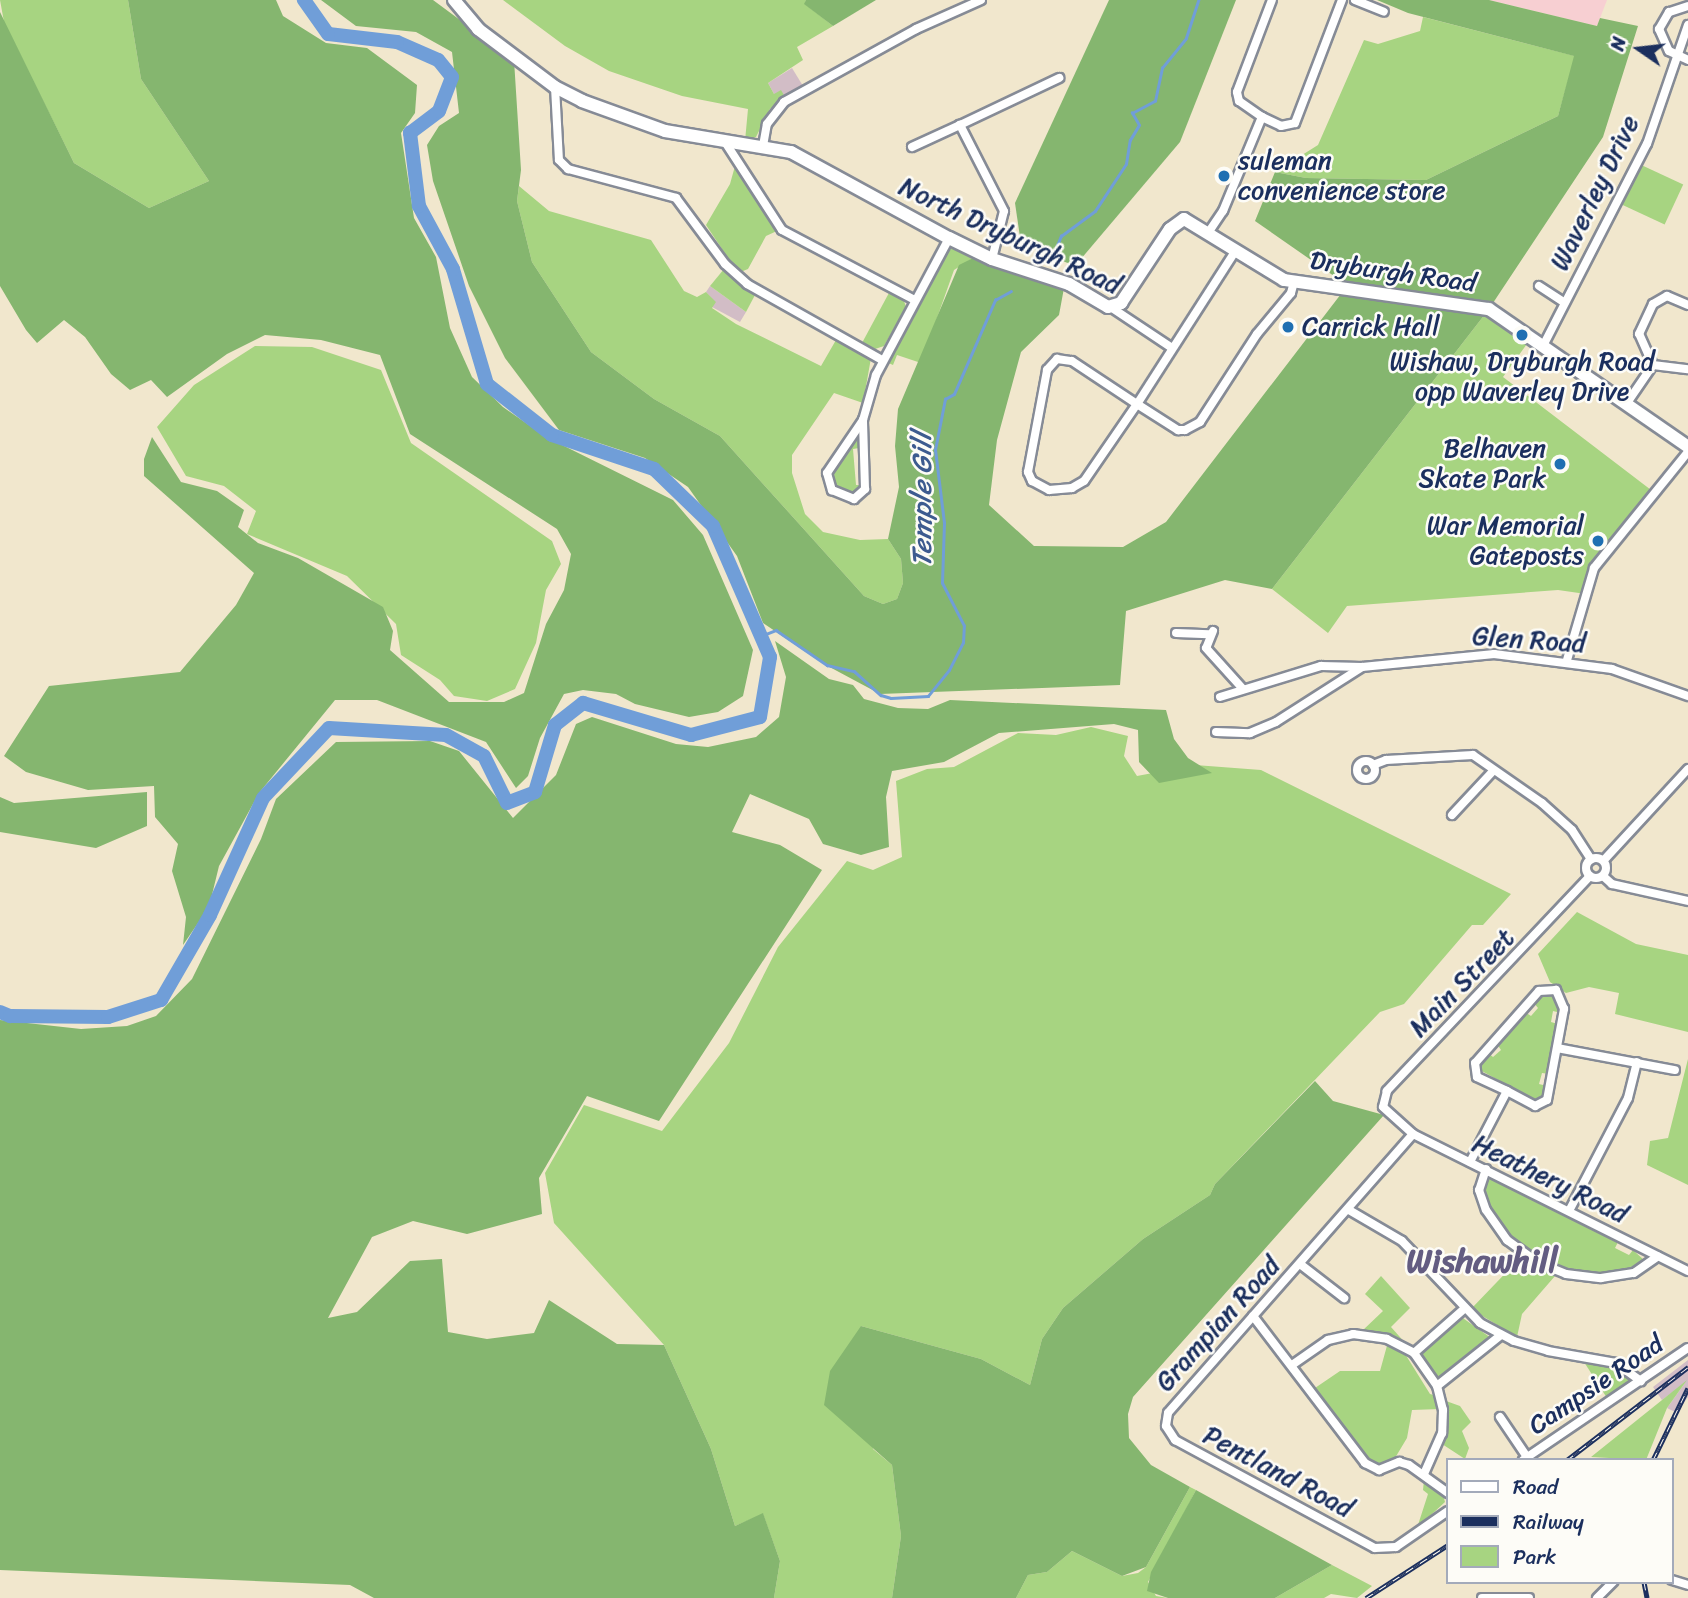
<!DOCTYPE html>
<style>
body{margin:0}
#map{position:relative;width:1688px;height:1598px;overflow:hidden;background:#f1e7cd;font-family:Sriracha,sans-serif}
div>[style]{position:absolute}
[style*='--x']{left:calc(var(--x)*1px);top:calc(var(--y)*1px);width:calc(var(--w)*1px);rotate:calc(var(--a)*1deg)}
.built>*{inset:0;background:#f7cfd2}
.industrial>*{inset:0;background:#d2bdc6}
.green>*{inset:0;background:#a7d481;transform-origin:0 0}
.forest>*{inset:0;background:#85b66f}
.stream>*{height:2.5px;margin:-1.25px;padding:0 1.25px;transform-origin:1.25px;border-radius:1.25px;background:#709ed8}
.river>*{height:14px;margin:-7px;padding:0 7px;transform-origin:7px;border-radius:7px;background:#709ed8}
.roads{filter:drop-shadow(2px 0 #868b96) drop-shadow(-2px 0 #868b96) drop-shadow(0 2px #868b96) drop-shadow(0 -2px #868b96)}
.street>*{height:8px;margin:-4px;padding:0 4px;transform-origin:4px;border-radius:4px;background:#fff}
.street>.ring{margin:-4px;padding:0;box-sizing:content-box;background:none;border:8px solid #fff;border-radius:50%}
.secondary>*{height:12px;margin:-6px;padding:0 6px;transform-origin:6px;border-radius:6px;background:#fff}
.rail>*{height:5px;margin-top:-2.5px;transform-origin:0;background:repeating-linear-gradient(90deg,#fdfcf7 0 8px,#1b2f5e 0 16px);box-sizing:border-box;border-block:2px solid #1b2f5e}
.dots>*{width:19px;height:19px;translate:-50% -50%;box-sizing:border-box;border:4px solid #fdfcf7;border-radius:50%}
span{translate:-50% -50%;white-space:nowrap;text-align:center;line-height:1.15;-webkit-text-stroke:5px #fdfcf7;paint-order:stroke}
.poi-label{font-size:26px;color:#1b2f5e}
.left{translate:0 -50%;text-align:left}
.right{translate:-100% -50%;text-align:right}
.street-label{font-size:26px;color:#1b2f5e}
.water-label{font-size:28px;color:#3d5b8f;font-style:italic}
.district-label{font-size:33px;color:#635c81;font-weight:700}
.legend{position:absolute;left:1446px;top:1458px;width:228px;height:126px;box-sizing:border-box;background:#fdfcf7;border:2px solid #a3aaba;margin:0;padding:9px 12px;list-style:none;font-size:21px;color:#1b2f5e}
.legend li{display:flex;align-items:center;gap:14px;height:35px}
.legend b{width:35px;border:2px solid #a3aaba}
.north{position:absolute;left:1604px;top:14px;width:70px;height:70px;-webkit-text-stroke:5px #fdfcf7;paint-order:stroke;rotate:284deg;font-size:19px;font-weight:700;line-height:28px;text-align:center;color:#1b2f5e}
.north::after{content:'';display:block;margin:auto;width:24px;height:32px;background:#1b2f5e;clip-path:polygon(50% 0,100% 100%,50% 72%,0 100%)}
</style>
<div id="map">
<div class="built">
<div style="clip-path:polygon(1489px 0,1607px 0,1597px 26px)"></div>
</div>
<div class="industrial">
<div style="clip-path:polygon(792px 68px,803px 86px,785px 97px,774px 94px,768px 83px)"></div>
<div style="clip-path:polygon(710px 286px,746px 312px,740px 322px,712px 307px,715px 302px,706px 292px)"></div>
<div style="clip-path:polygon(1688px 1360px,1688px 1397px,1677px 1413px,1667px 1408px,1685px 1383px,1662px 1400px,1653px 1387px)"></div>
</div>
<div class="green">
<div style="clip-path:polygon(0 0,128px 0,141px 79px,209px 181px,149px 208px,74px 163px,4px 22px)"></div>
<div style="clip-path:polygon(503px 0,806px 0,805px 4px,833px 26px,797px 47px,803px 60px,768px 83px,774px 94px,781px 90px,785px 97px,770px 109px,756px 137px,745px 141px,748px 109px,682px 96px,609px 71px,565px 46px)"></div>
<div style="clip-path:polygon(1423px 17px,1575px 56px,1558px 116px,1426px 180px,1306px 178px,1275px 172px,1318px 145px,1364px 40px,1378px 44px,1420px 31px)"></div>
<div style="left:1637px;top:163px;width:51px;height:44px;rotate:25deg"></div>
<div style="clip-path:polygon(735px 166px,779px 230px,766px 236px,748px 269px,738px 273px,706px 225px,730px 184px)"></div>
<div style="clip-path:polygon(519px 186px,549px 211px,651px 240px,684px 291px,697px 297px,706px 292px,716px 302px,712px 308px,736px 324px,821px 366px,836px 340px,871px 358px,863px 403px,834px 393px,792px 455px,792px 473px,805px 514px,823px 532px,860px 540px,888px 539px,901px 559px,903px 583px,897px 599px,883px 604px,864px 596px,720px 436px,654px 399px,591px 352px,532px 262px,517px 201px)"></div>
<div style="clip-path:polygon(953px 248px,973px 258px,954px 270px,921px 363px,897px 355px,893px 365px,886px 362px,946px 252px)"></div>
<div style="clip-path:polygon(724px 269px,755px 295px,746px 312px,710px 286px)"></div>
<div style="clip-path:polygon(890px 291px,903px 298px,906px 307px,884px 346px,875px 349px,862px 343px)"></div>
<div style="clip-path:polygon(1489px 309px,1532px 337px,1503px 377px,1655px 493px,1601px 558px,1586px 594px,1558px 590px,1347px 606px,1328px 633px,1272px 589px)"></div>
<div style="clip-path:polygon(255px 346px,312px 347px,381px 370px,411px 443px,552px 541px,561px 564px,546px 590px,536px 643px,515px 689px,487px 701px,454px 696px,440px 680px,401px 655px,396px 624px,347px 576px,247px 534px,256px 511px,224px 486px,186px 476px,157px 427px,194px 385px)"></div>
<div style="clip-path:polygon(857px 434px,859px 448px,853px 449px,856px 485px,863px 485px,856px 496px,833px 488px,829px 470px,834px 473px)"></div>
<div style="clip-path:polygon(1091px 727px,1128px 736px,1124px 756px,1137px 776px,1195px 765px,1261px 770px,1511px 894px,1483px 925px,1472px 925px,1404px 1004px,1380px 1012px,1215px 1184px,1210px 1195px,1143px 1239px,1063px 1308px,1042px 1339px,1030px 1385px,981px 1359px,861px 1326px,873px 1449px,892px 1465px,901px 1536px,892px 1598px,774px 1598px,780px 1561px,763px 1514px,735px 1526px,711px 1449px,664px 1345px,554px 1223px,545px 1173px,584px 1105px,662px 1131px,729px 1043px,778px 947px,847px 861px,873px 870px,902px 857px,896px 781px,927px 769px,954px 767px,1018px 733px,1056px 735px)"></div>
<div style="clip-path:polygon(1577px 912px,1636px 944px,1688px 955px,1688px 1032px,1615px 1014px,1619px 993px,1589px 987px,1566px 993px,1550px 982px,1538px 954px)"></div>
<div style="clip-path:polygon(1550px 991px,1559px 996px,1561px 1013px,1553px 1011px,1551px 1022px,1558px 1024px,1549px 1074px,1542px 1073px,1539px 1084px,1547px 1086px,1544px 1101px,1539px 1102px,1478px 1069px,1488px 1053px,1493px 1057px,1501px 1050px,1497px 1044px,1525px 1012px,1531px 1016px,1538px 1008px,1534px 1003px,1540px 995px)"></div>
<div style="clip-path:polygon(1688px 1059px,1688px 1185px,1647px 1165px,1650px 1141px,1668px 1138px)"></div>
<div style="clip-path:polygon(1491px 1178px,1618px 1242px,1615px 1248px,1629px 1255px,1633px 1250px,1645px 1261px,1610px 1276px,1565px 1270px,1545px 1262px,1527px 1252px,1502px 1227px,1485px 1201px,1484px 1184px)"></div>
<div style="clip-path:polygon(1521px 1257px,1555px 1276px,1522px 1314px,1517px 1337px,1471px 1309px)"></div>
<div style="clip-path:polygon(1381px 1276px,1410px 1308px,1391px 1327px,1407px 1345px,1362px 1331px,1383px 1311px,1365px 1294px)"></div>
<div style="clip-path:polygon(1460px 1316px,1491px 1338px,1442px 1378px,1435px 1377px,1419px 1350px)"></div>
<div style="clip-path:polygon(1388px 1342px,1402px 1349px,1430px 1394px,1437px 1396px,1440px 1409px,1412px 1410px,1407px 1438px,1395px 1458px,1378px 1464px,1369px 1460px,1315px 1388px,1340px 1371px,1380px 1371px)"></div>
<div style="clip-path:polygon(1584px 1362px,1617px 1369px,1628px 1375px,1629px 1383px,1607px 1398px)"></div>
<div style="clip-path:polygon(1687px 1380px,1667px 1408px,1646px 1460px,1591px 1457px)"></div>
<div style="clip-path:polygon(1446px 1401px,1460px 1406px,1471px 1422px,1462px 1431px,1469px 1448px,1465px 1459px,1442px 1444px)"></div>
<div style="clip-path:polygon(1424px 1480px,1443px 1494px,1445px 1502px,1417px 1528px,1428px 1494px,1423px 1490px)"></div>
<div style="clip-path:polygon(1190px 1487px,1196px 1490px,1148px 1582px,1156px 1596px,1168px 1598px,1016px 1598px,1028px 1575px,1047px 1572px,1072px 1551px,1122px 1576px,1138px 1573px,1146px 1567px)"></div>
<div style="clip-path:polygon(1332px 1565px,1372px 1586px,1357px 1598px,1331px 1594px,1324px 1598px,1275px 1598px)"></div>
</div>
<div class="forest">
<div style="clip-path:polygon(128px 0,276px 0,283px 16px,326px 43px,367px 48px,417px 85px,415px 113px,401px 133px,414px 218px,436px 257px,450px 328px,472px 377px,503px 407px,546px 437px,673px 500px,703px 535px,753px 650px,743px 696px,718px 712px,689px 717px,635px 704px,616px 694px,583px 690px,564px 694px,540px 738px,528px 776px,516px 788px,486px 742px,377px 700px,335px 700px,259px 793px,219px 866px,209px 907px,183px 945px,186px 917px,172px 871px,178px 844px,155px 817px,154px 786px,88px 790px,26px 772px,4px 756px,49px 686px,180px 672px,236px 605px,254px 573px,144px 476px,144px 459px,152px 437px,181px 482px,217px 491px,244px 510px,238px 527px,258px 543px,298px 558px,383px 607px,393px 631px,390px 650px,449px 702px,504px 702px,524px 693px,546px 624px,564px 590px,571px 554px,557px 529px,410px 434px,380px 355px,321px 340px,265px 335px,227px 354px,167px 397px,151px 380px,130px 390px,111px 374px,85px 337px,64px 320px,37px 343px,26px 330px,0 286px,0 12px,74px 163px,149px 208px,209px 181px,141px 79px)"></div>
<div style="clip-path:polygon(321px 0,433px 0,514px 60px,521px 170px,517px 201px,532px 262px,591px 352px,654px 399px,720px 436px,864px 596px,883px 604px,897px 599px,903px 583px,901px 559px,888px 539px,899px 487px,895px 446px,898px 409px,959px 265px,973px 258px,1064px 288px,1059px 315px,1021px 352px,997px 440px,989px 505px,1034px 546px,1123px 547px,1166px 522px,1344px 290px,1344px 283px,1255px 221px,1275px 172px,1306px 178px,1426px 180px,1558px 116px,1574px 56px,1408px 13px,1377px 0,1489px 0,1597px 26px,1600px 18px,1638px 26px,1603px 137px,1489px 309px,1272px 589px,1225px 580px,1126px 611px,1120px 685px,880px 694px,824px 664px,763px 623px,737px 556px,688px 487px,645px 458px,559px 430px,505px 358px,469px 286px,433px 181px,427px 145px,439px 126px,459px 113px,452px 52px,416px 32px,356px 26px)"></div>
<div style="clip-path:polygon(806px 0,876px 0,833px 26px,804px 4px)"></div>
<div style="clip-path:polygon(1109px 0,1236px 0,1180px 142px,1075px 266px,1021px 244px,1015px 203px)"></div>
<div style="clip-path:polygon(775px 641px,829px 679px,853px 685px,864px 699px,898px 708px,928px 709px,950px 700px,1166px 710px,1174px 739px,1188px 758px,1212px 773px,1159px 783px,1139px 762px,1138px 730px,1114px 724px,999px 733px,944px 762px,892px 771px,886px 797px,889px 847px,861px 855px,823px 844px,809px 819px,750px 794px,732px 832px,780px 845px,822px 870px,659px 1121px,587px 1096px,539px 1178px,542px 1214px,467px 1234px,413px 1221px,372px 1237px,328px 1318px,357px 1312px,410px 1261px,442px 1259px,448px 1332px,487px 1339px,534px 1333px,549px 1300px,617px 1344px,664px 1345px,711px 1449px,735px 1526px,763px 1513px,780px 1561px,774px 1598px,374px 1598px,350px 1585px,0 1570px,0 1020px,81px 1029px,127px 1026px,156px 1016px,192px 979px,261px 839px,276px 799px,336px 742px,430px 741px,459px 751px,513px 818px,556px 775px,576px 724px,592px 717px,676px 744px,708px 747px,756px 737px,779px 717px,786px 677px)"></div>
<div style="clip-path:polygon(147px 792px,147px 826px,96px 848px,0 832px,0 797px,14px 803px)"></div>
<div style="clip-path:polygon(1315px 1081px,1333px 1101px,1384px 1115px,1133px 1397px,1128px 1414px,1129px 1438px,1151px 1465px,1190px 1487px,1146px 1567px,1122px 1576px,1072px 1551px,1047px 1572px,1028px 1575px,1016px 1598px,892px 1598px,901px 1536px,892px 1465px,824px 1405px,830px 1371px,861px 1326px,981px 1359px,1030px 1385px,1042px 1339px,1063px 1308px,1143px 1239px,1210px 1195px,1215px 1184px)"></div>
<div style="clip-path:polygon(1196px 1490px,1332px 1565px,1275px 1598px,1168px 1598px,1147px 1591px,1151px 1572px)"></div>
</div>
<div class="stream">
<div style="--x:1052;--y:258;--w:24;--a:-68"></div>
<div style="--x:1061;--y:236;--w:42;--a:-36.3"></div>
<div style="--x:1095;--y:211;--w:56;--a:-56.6"></div>
<div style="--x:1126;--y:164;--w:24;--a:-81"></div>
<div style="--x:1130;--y:140;--w:17;--a:-59"></div>
<div style="--x:1139;--y:125;--w:14;--a:-120"></div>
<div style="--x:1132;--y:113;--w:26;--a:-28"></div>
<div style="--x:1155;--y:101;--w:34;--a:-78"></div>
<div style="--x:1162;--y:68;--w:38;--a:-51"></div>
<div style="--x:1186;--y:38;--w:40;--a:-72"></div>
<div style="--x:761;--y:636;--w:16;--a:-22"></div>
<div style="--x:776;--y:630;--w:62;--a:34.5"></div>
<div style="--x:827;--y:665;--w:28;--a:13"></div>
<div style="--x:854;--y:671;--w:36;--a:42"></div>
<div style="--x:881;--y:695;--w:10;--a:17"></div>
<div style="--x:891;--y:698;--w:37;--a:-3"></div>
<div style="--x:928;--y:696;--w:33;--a:-51"></div>
<div style="--x:949;--y:670;--w:30;--a:-63"></div>
<div style="--x:963;--y:643;--w:17;--a:-87"></div>
<div style="--x:964;--y:626;--w:48;--a:-117.1"></div>
<div style="--x:942;--y:583;--w:60;--a:-88.1"></div>
<div style="--x:944;--y:523;--w:74;--a:-97"></div>
<div style="--x:935;--y:450;--w:52;--a:-78.9"></div>
<div style="--x:945;--y:399;--w:10;--a:-29"></div>
<div style="--x:954;--y:394;--w:103;--a:-66.4"></div>
<div style="--x:995;--y:300;--w:18;--a:-29"></div>
</div>
<div class="river">
<div style="--x:0;--y:1012;--w:11;--a:22"></div>
<div style="--x:10;--y:1016;--w:98;--a:0.6"></div>
<div style="--x:108;--y:1017;--w:56;--a:-17.8"></div>
<div style="--x:161;--y:1000;--w:98;--a:-60"></div>
<div style="--x:210;--y:915;--w:128;--a:-65.6"></div>
<div style="--x:263;--y:798;--w:96;--a:-46.7"></div>
<div style="--x:329;--y:728;--w:117;--a:3.4"></div>
<div style="--x:446;--y:735;--w:43;--a:28.9"></div>
<div style="--x:484;--y:756;--w:52;--a:63.9"></div>
<div style="--x:507;--y:803;--w:30;--a:-21"></div>
<div style="--x:535;--y:792;--w:70;--a:-73.4"></div>
<div style="--x:555;--y:725;--w:36;--a:-38"></div>
<div style="--x:583;--y:703;--w:113;--a:16.5"></div>
<div style="--x:691;--y:735;--w:71;--a:-14.6"></div>
<div style="--x:760;--y:717;--w:61;--a:-80.5"></div>
<div style="--x:770;--y:657;--w:143;--a:-113.5"></div>
<div style="--x:713;--y:526;--w:82;--a:-136"></div>
<div style="--x:654;--y:469;--w:108;--a:-161.6"></div>
<div style="--x:552;--y:435;--w:83;--a:-141.9"></div>
<div style="--x:487;--y:384;--w:120;--a:-106.5"></div>
<div style="--x:453;--y:269;--w:72;--a:-118.4"></div>
<div style="--x:419;--y:206;--w:74;--a:-97"></div>
<div style="--x:410;--y:133;--w:36;--a:-37"></div>
<div style="--x:439;--y:111;--w:36;--a:-69"></div>
<div style="--x:452;--y:77;--w:22;--a:-129"></div>
<div style="--x:438;--y:60;--w:45;--a:-156.3"></div>
<div style="--x:397;--y:42;--w:69;--a:-173.4"></div>
<div style="--x:328;--y:34;--w:42;--a:-125.2"></div>
</div>
<div class="roads">
<div class="street">
<div style="--x:1355;--y:0;--w:31;--a:22"></div>
<div style="--x:1688;--y:6;--w:20;--a:162"></div>
<div style="--x:1669;--y:12;--w:20;--a:120"></div>
<div style="--x:1659;--y:29;--w:24;--a:66"></div>
<div style="--x:1669;--y:51;--w:21;--a:25"></div>
<div style="--x:555;--y:87;--w:73;--a:86.9"></div>
<div style="--x:559;--y:160;--w:13;--a:45"></div>
<div style="--x:568;--y:169;--w:112;--a:15"></div>
<div style="--x:676;--y:198;--w:82;--a:53.4"></div>
<div style="--x:725;--y:264;--w:30;--a:42"></div>
<div style="--x:747;--y:284;--w:155;--a:29.4"></div>
<div style="--x:1262;--y:117;--w:21;--a:25"></div>
<div style="--x:1281;--y:126;--w:14;--a:-12"></div>
<div style="--x:1295;--y:123;--w:132;--a:-69.1"></div>
<div style="--x:727;--y:145;--w:101;--a:57.1"></div>
<div style="--x:782;--y:230;--w:150;--a:27.8"></div>
<div style="--x:763;--y:146;--w:22;--a:-80"></div>
<div style="--x:767;--y:124;--w:28;--a:-52"></div>
<div style="--x:784;--y:102;--w:151;--a:-28.9"></div>
<div style="--x:916;--y:29;--w:71;--a:-24"></div>
<div style="--x:912;--y:147;--w:53;--a:-24.6"></div>
<div style="--x:1208;--y:233;--w:27;--a:-56"></div>
<div style="--x:1223;--y:211;--w:102;--a:-67.5"></div>
<div style="--x:1262;--y:117;--w:28;--a:-145"></div>
<div style="--x:1239;--y:101;--w:9;--a:-103"></div>
<div style="--x:1237;--y:92;--w:98;--a:-69.2"></div>
<div style="--x:1236;--y:250;--w:183;--a:122.7"></div>
<div style="--x:1137;--y:404;--w:93;--a:124.5"></div>
<div style="--x:1084;--y:481;--w:14;--a:150"></div>
<div style="--x:1072;--y:488;--w:23;--a:175"></div>
<div style="--x:1049;--y:490;--w:19;--a:-152"></div>
<div style="--x:1032;--y:481;--w:10;--a:-114"></div>
<div style="--x:1028;--y:472;--w:104;--a:-79.4"></div>
<div style="--x:1047;--y:370;--w:15;--a:-48"></div>
<div style="--x:1057;--y:359;--w:15;--a:8"></div>
<div style="--x:1072;--y:361;--w:78;--a:33.5"></div>
<div style="--x:1137;--y:404;--w:49;--a:32.4"></div>
<div style="--x:1178;--y:430;--w:7;--a:0"></div>
<div style="--x:1185;--y:430;--w:17;--a:-28"></div>
<div style="--x:1200;--y:422;--w:105;--a:-57.1"></div>
<div style="--x:1257;--y:334;--w:53;--a:-50.3"></div>
<div style="--x:1291;--y:293;--w:11;--a:-75"></div>
<div style="--x:992;--y:259;--w:49;--a:-76"></div>
<div style="--x:1004;--y:211;--w:97;--a:-117.1"></div>
<div style="--x:960;--y:125;--w:110;--a:-25.4"></div>
<div style="--x:1539;--y:286;--w:30;--a:33"></div>
<div style="--x:1112;--y:308;--w:72;--a:33.7"></div>
<div style="--x:1544;--y:344;--w:225;--a:-62.8"></div>
<div style="--x:1647;--y:144;--w:126;--a:-71"></div>
<div style="--x:1653;--y:365;--w:34;--a:-114"></div>
<div style="--x:1639;--y:334;--w:33;--a:-65"></div>
<div style="--x:1653;--y:304;--w:16;--a:-30"></div>
<div style="--x:1667;--y:296;--w:23;--a:23"></div>
<div style="--x:1653;--y:365;--w:35;--a:7"></div>
<div style="--x:1627;--y:403;--w:46;--a:-55.6"></div>
<div style="--x:863;--y:420;--w:64;--a:124.2"></div>
<div style="--x:827;--y:473;--w:18;--a:74"></div>
<div style="--x:832;--y:490;--w:24;--a:22"></div>
<div style="--x:854;--y:499;--w:15;--a:-42"></div>
<div style="--x:865;--y:489;--w:69;--a:-91.7"></div>
<div style="--x:863;--y:420;--w:47;--a:-73.9"></div>
<div style="--x:876;--y:375;--w:155;--a:-61.9"></div>
<div style="--x:1213;--y:631;--w:18;--a:112"></div>
<div style="--x:1206;--y:648;--w:55;--a:47.9"></div>
<div style="--x:1176;--y:633;--w:33;--a:2"></div>
<div style="--x:1567;--y:660;--w:96;--a:-73.6"></div>
<div style="--x:1594;--y:568;--w:149;--a:-51"></div>
<div style="--x:1220;--y:697;--w:106;--a:-17.1"></div>
<div style="--x:1321;--y:666;--w:41;--a:1.4"></div>
<div style="--x:1362;--y:667;--w:133;--a:-5.6"></div>
<div style="--x:1494;--y:654;--w:119;--a:7.2"></div>
<div style="--x:1612;--y:669;--w:81;--a:19.6"></div>
<div style="--x:1216;--y:732;--w:34;--a:2"></div>
<div style="--x:1250;--y:733;--w:28;--a:-23"></div>
<div style="--x:1276;--y:722;--w:102;--a:-32.6"></div>
<div class="ring" style="left:1357px;top:761px;width:10px;height:10px"></div>
<div style="--x:1373;--y:765;--w:14;--a:-21"></div>
<div style="--x:1386;--y:760;--w:87;--a:-3.3"></div>
<div style="--x:1473;--y:755;--w:84;--a:34.8"></div>
<div style="--x:1542;--y:803;--w:40;--a:42"></div>
<div style="--x:1572;--y:830;--w:35;--a:57"></div>
<div style="--x:1452;--y:815;--w:60;--a:-47"></div>
<div class="ring" style="left:1586px;top:858px;width:12px;height:12px"></div>
<div style="--x:1604;--y:860;--w:124;--a:-47.3"></div>
<div style="--x:1590;--y:876;--w:296;--a:133.4"></div>
<div style="--x:1387;--y:1091;--w:16;--a:104"></div>
<div style="--x:1383;--y:1107;--w:40;--a:42"></div>
<div style="--x:1413;--y:1134;--w:307;--a:26.5"></div>
<div style="--x:1603;--y:876;--w:12;--a:42"></div>
<div style="--x:1612;--y:884;--w:78;--a:12.6"></div>
<div style="--x:1557;--y:1048;--w:120;--a:10.6"></div>
<div style="--x:1413;--y:1134;--w:371;--a:131.3"></div>
<div style="--x:1168;--y:1413;--w:13;--a:99"></div>
<div style="--x:1166;--y:1426;--w:17;--a:57"></div>
<div style="--x:1175;--y:1440;--w:227;--a:28.4"></div>
<div style="--x:1375;--y:1548;--w:21;--a:-3"></div>
<div style="--x:1396;--y:1547;--w:63;--a:-34.7"></div>
<div style="--x:1470;--y:1162;--w:80;--a:-62.5"></div>
<div style="--x:1507;--y:1091;--w:32;--a:28"></div>
<div style="--x:1535;--y:1106;--w:13;--a:-27"></div>
<div style="--x:1547;--y:1100;--w:93;--a:-79.4"></div>
<div style="--x:1564;--y:1009;--w:21;--a:-113"></div>
<div style="--x:1556;--y:990;--w:17;--a:177"></div>
<div style="--x:1539;--y:991;--w:96;--a:131.6"></div>
<div style="--x:1475;--y:1063;--w:14;--a:82"></div>
<div style="--x:1477;--y:1077;--w:33;--a:25"></div>
<div style="--x:1486;--y:1169;--w:22;--a:108"></div>
<div style="--x:1479;--y:1190;--w:21;--a:71"></div>
<div style="--x:1486;--y:1210;--w:37;--a:55"></div>
<div style="--x:1507;--y:1240;--w:39;--a:36"></div>
<div style="--x:1539;--y:1263;--w:29;--a:22"></div>
<div style="--x:1566;--y:1274;--w:35;--a:7"></div>
<div style="--x:1601;--y:1278;--w:33;--a:-9"></div>
<div style="--x:1634;--y:1273;--w:29;--a:-35"></div>
<div style="--x:1349;--y:1210;--w:61;--a:30.3"></div>
<div style="--x:1402;--y:1241;--w:113;--a:46.4"></div>
<div style="--x:1480;--y:1323;--w:38;--a:28"></div>
<div style="--x:1514;--y:1341;--w:35;--a:16"></div>
<div style="--x:1548;--y:1351;--w:69;--a:10"></div>
<div style="--x:1616;--y:1363;--w:31;--a:36"></div>
<div style="--x:1569;--y:1211;--w:127;--a:-62.4"></div>
<div style="--x:1628;--y:1098;--w:37;--a:-76"></div>
<div style="--x:1300;--y:1264;--w:56;--a:37.7"></div>
<div style="--x:1253;--y:1316;--w:185;--a:52.7"></div>
<div style="--x:1365;--y:1463;--w:16;--a:27"></div>
<div style="--x:1379;--y:1470;--w:22;--a:-22"></div>
<div style="--x:1399;--y:1462;--w:10;--a:17"></div>
<div style="--x:1409;--y:1465;--w:48;--a:35.7"></div>
<div style="--x:1414;--y:1353;--w:65;--a:-41.3"></div>
<div style="--x:1292;--y:1365;--w:44;--a:-34.8"></div>
<div style="--x:1328;--y:1340;--w:26;--a:-13"></div>
<div style="--x:1353;--y:1334;--w:34;--a:8"></div>
<div style="--x:1387;--y:1339;--w:30;--a:27"></div>
<div style="--x:1414;--y:1353;--w:40;--a:55.1"></div>
<div style="--x:1437;--y:1386;--w:25;--a:76"></div>
<div style="--x:1443;--y:1410;--w:23;--a:92"></div>
<div style="--x:1442;--y:1433;--w:45;--a:113.7"></div>
<div style="--x:1437;--y:1386;--w:82;--a:-38.6"></div>
<div style="--x:1500;--y:1417;--w:48;--a:56"></div>
<div style="--x:1523;--y:1460;--w:199;--a:-34.2"></div>
<div style="--x:1672;--y:1580;--w:17;--a:17"></div>
<div style="--x:1482;--y:1598;--w:47;--a:0"></div>
<div style="--x:1597;--y:1598;--w:23;--a:-45"></div>
</div>
<div class="secondary">
<div style="--x:454;--y:0;--w:38;--a:50"></div>
<div style="--x:478;--y:29;--w:96;--a:37"></div>
<div style="--x:555;--y:87;--w:30;--a:27"></div>
<div style="--x:582;--y:101;--w:88;--a:19.9"></div>
<div style="--x:665;--y:131;--w:128;--a:9.5"></div>
<div style="--x:791;--y:152;--w:180;--a:28.6"></div>
<div style="--x:949;--y:238;--w:48;--a:26"></div>
<div style="--x:992;--y:259;--w:81;--a:18"></div>
<div style="--x:1069;--y:284;--w:45;--a:30.5"></div>
<div style="--x:1108;--y:307;--w:14;--a:-17"></div>
<div style="--x:1121;--y:303;--w:89;--a:-56.5"></div>
<div style="--x:1170;--y:229;--w:17;--a:-36"></div>
<div style="--x:1184;--y:219;--w:117;--a:31.4"></div>
<div style="--x:1284;--y:280;--w:207;--a:8.1"></div>
<div style="--x:1489;--y:309;--w:242;--a:34.7"></div>
</div>
</div>
<div class="rail">
<div style="--x:1567;--y:1460;--w:153;--a:-37.5"></div>
<div style="--x:1653;--y:1460;--w:80;--a:-64.1"></div>
<div style="--x:1644;--y:1582;--w:16;--a:79"></div>
<div style="--x:1366;--y:1598;--w:98;--a:-32.9"></div>
</div>
<div class="dots">
<div style="left:1224px;top:176px;background:#1f6fb2"></div>
<div style="left:1288px;top:327px;background:#1f6fb2"></div>
<div style="left:1522px;top:335px;background:#1f6fb2"></div>
<div style="left:1560px;top:464px;background:#1f6fb2"></div>
<div style="left:1598px;top:541px;background:#1f6fb2"></div>
</div>
<div class="poi-label">
<span class="left" style="left:1238px;top:176px">suleman<br>convenience store</span>
<span class="left" style="left:1302px;top:327px">Carrick Hall</span>
<span style="left:1522px;top:377px">Wishaw, Dryburgh Road<br>opp Waverley Drive</span>
<span class="right" style="left:1546px;top:464px">Belhaven<br>Skate Park</span>
<span class="right" style="left:1584px;top:541px">War Memorial<br>Gateposts</span>
</div>
<div class="street-label">
<span style="left:1595px;top:193px;rotate:-64deg">Waverley Drive</span>
<span style="left:1010px;top:236px;rotate:25deg">North Dryburgh Road</span>
<span style="left:1393px;top:272px;rotate:8deg">Dryburgh Road</span>
<span style="left:1529px;top:640px;rotate:4deg">Glen Road</span>
<span style="left:1462px;top:983px;rotate:-46deg">Main Street</span>
<span style="left:1550px;top:1179px;rotate:26deg">Heathery Road</span>
<span style="left:1218px;top:1324px;rotate:-48deg">Grampian Road</span>
<span style="left:1596px;top:1385px;rotate:-34deg">Campsie Road</span>
<span style="left:1278px;top:1472px;rotate:28deg">Pentland Road</span>
</div>
<div class="water-label">
<span style="left:922px;top:500px;rotate:-90deg">Temple Gill</span>
</div>
<div class="district-label">
<span style="left:1482px;top:1262px">Wishawhill</span>
</div>
<ul class="legend">
<li><b style="height:9px;background:#fff"></b>Road</li>
<li><b style="height:9px;background:#1b2f5e"></b>Railway</li>
<li><b style="height:19px;background:#a7d481"></b>Park</li>
</ul>
<div class="north">N</div>
</div>
